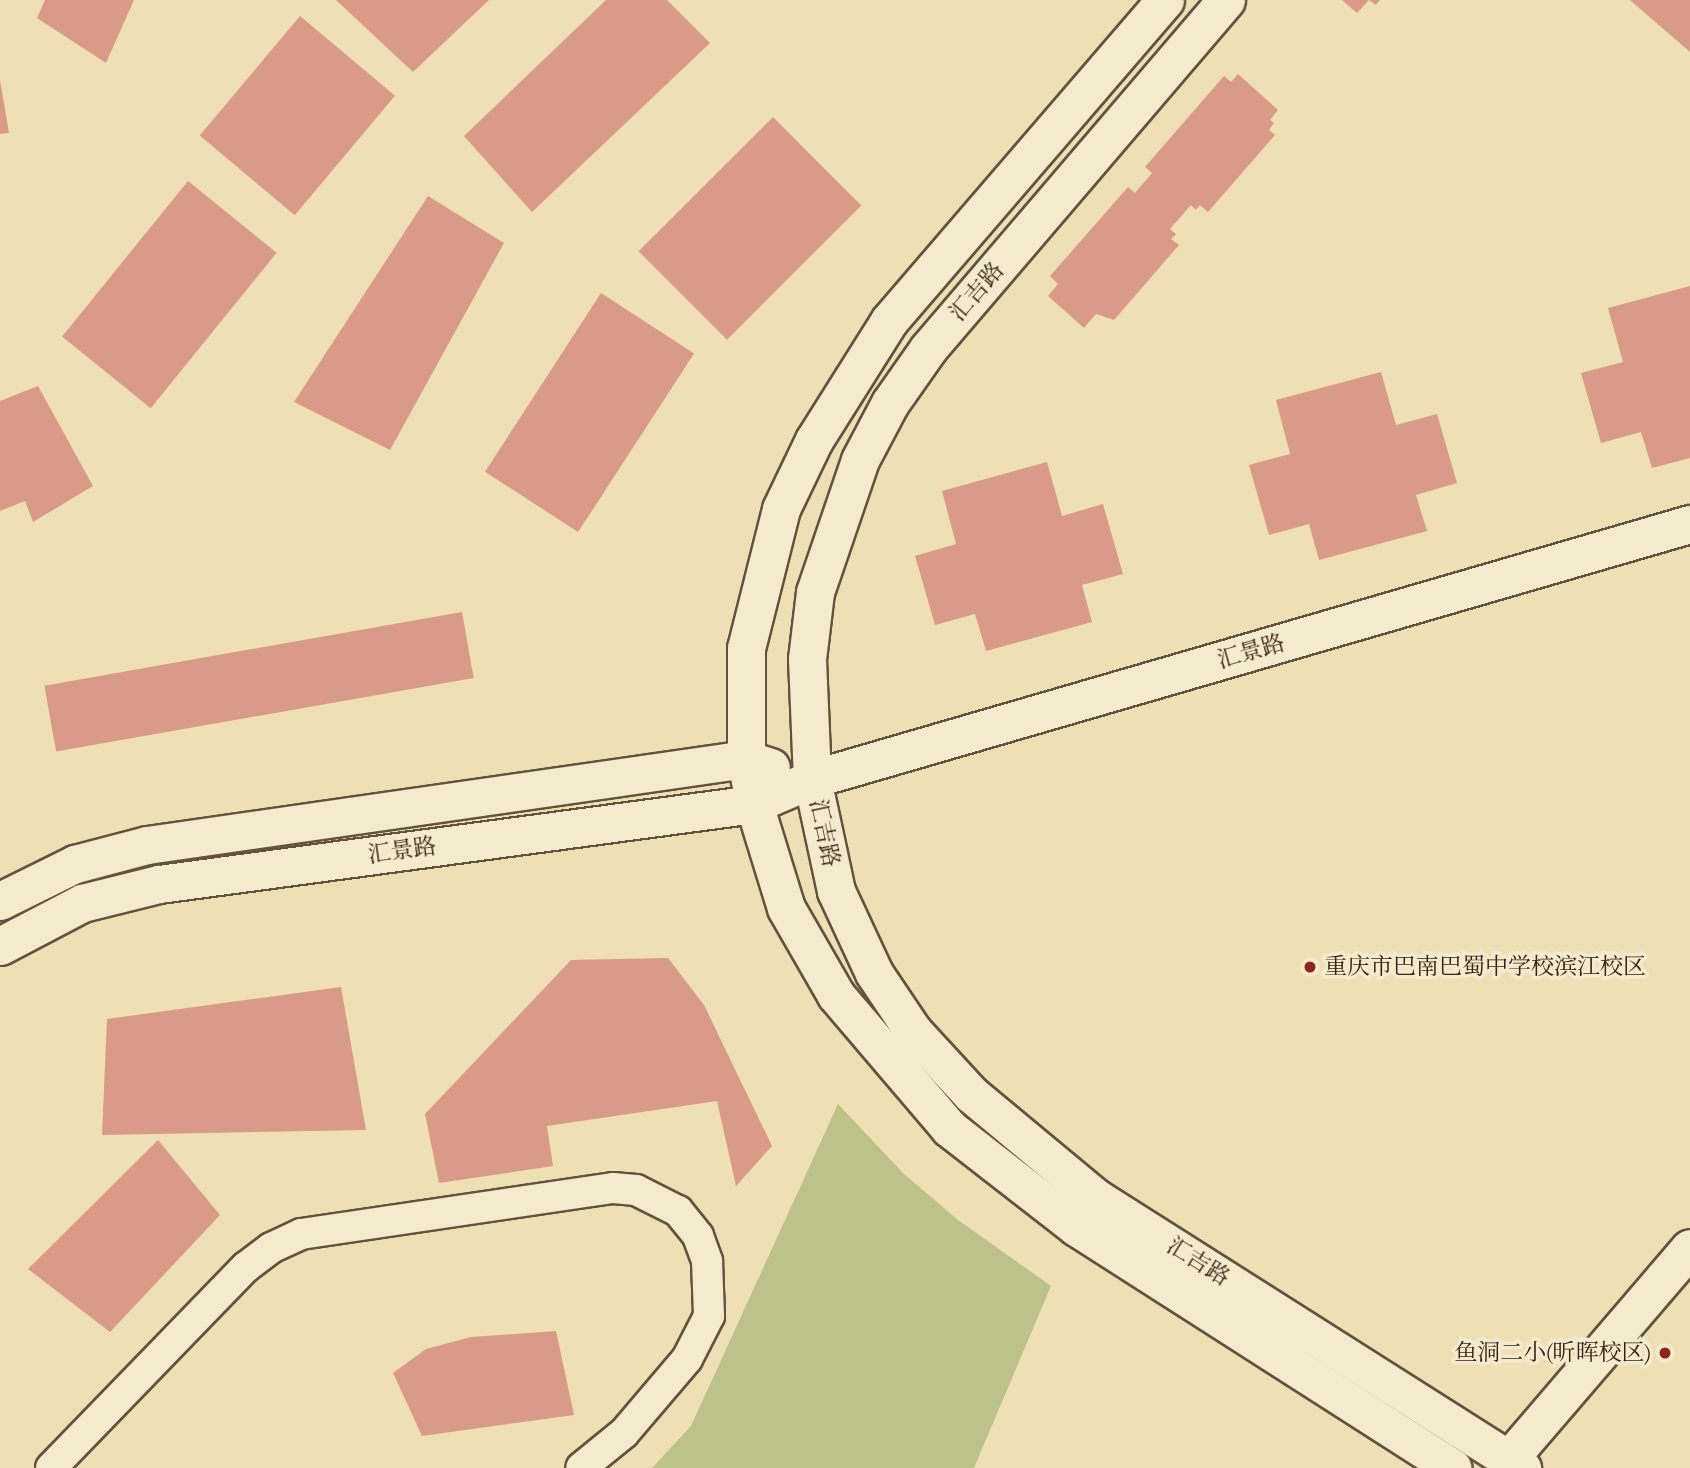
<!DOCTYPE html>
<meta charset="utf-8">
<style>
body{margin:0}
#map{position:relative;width:1690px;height:1468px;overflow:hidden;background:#eee0b4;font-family:"IM FELL French Canon","Noto Serif SC",serif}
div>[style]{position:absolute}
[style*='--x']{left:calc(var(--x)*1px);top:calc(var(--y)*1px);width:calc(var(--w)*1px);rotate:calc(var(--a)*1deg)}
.green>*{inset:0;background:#bdc18a}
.building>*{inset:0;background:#d99a87;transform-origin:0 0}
.roads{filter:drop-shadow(2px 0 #62533e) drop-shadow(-2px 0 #62533e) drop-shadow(0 2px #62533e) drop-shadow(0 -2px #62533e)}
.minor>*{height:30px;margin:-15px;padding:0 15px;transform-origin:15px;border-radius:15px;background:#f4ebce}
.tertiary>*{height:37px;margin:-18.5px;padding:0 18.5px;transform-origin:18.5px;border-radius:18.5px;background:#f4ebce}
.dots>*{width:19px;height:19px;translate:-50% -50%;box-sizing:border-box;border:4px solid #f4ebce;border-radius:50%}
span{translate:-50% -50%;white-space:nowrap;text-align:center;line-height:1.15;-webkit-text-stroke:7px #f4ebce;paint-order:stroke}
.street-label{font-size:23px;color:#342416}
.poi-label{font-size:23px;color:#342416}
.left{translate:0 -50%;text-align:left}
.right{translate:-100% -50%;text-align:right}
</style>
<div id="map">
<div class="green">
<div style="clip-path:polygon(838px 1104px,904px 1174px,958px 1220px,1051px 1286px,974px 1468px,652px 1468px,691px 1426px)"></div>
</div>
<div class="building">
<div style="clip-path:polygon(45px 0,134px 0,106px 63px,37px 18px)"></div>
<div style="clip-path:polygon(336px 0,489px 0,413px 72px)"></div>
<div style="clip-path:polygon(606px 0,667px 0,710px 43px,532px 212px,464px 136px)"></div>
<div style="clip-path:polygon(1342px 0,1380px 0,1376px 5px,1369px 0,1357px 13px)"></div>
<div style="clip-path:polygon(1630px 0,1690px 0,1690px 52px)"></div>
<div style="left:300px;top:16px;width:124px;height:156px;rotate:40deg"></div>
<div style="clip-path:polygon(1238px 74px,1278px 110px,1270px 120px,1274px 123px,1269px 130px,1275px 135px,1208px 212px,1200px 205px,1196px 210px,1191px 205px,1170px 229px,1176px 234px,1171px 239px,1179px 245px,1114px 320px,1096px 314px,1084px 328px,1048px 296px,1058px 284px,1050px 276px,1128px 187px,1135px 193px,1152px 173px,1145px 167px,1224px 76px,1231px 82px)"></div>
<div style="clip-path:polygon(0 80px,9px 133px,0 134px)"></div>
<div style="left:773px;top:117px;width:125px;height:190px;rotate:45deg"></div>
<div style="left:188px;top:181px;width:114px;height:200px;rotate:39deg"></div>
<div style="clip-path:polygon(428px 196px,504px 243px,390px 450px,294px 402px)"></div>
<div style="clip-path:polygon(1690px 286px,1690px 458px,1652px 468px,1641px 432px,1601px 443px,1581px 373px,1623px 362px,1608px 308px)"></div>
<div style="left:601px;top:293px;width:111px;height:213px;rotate:33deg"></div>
<div style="clip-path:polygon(1381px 372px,1396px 425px,1437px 414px,1457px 483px,1416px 495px,1427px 531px,1319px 560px,1309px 524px,1269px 535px,1249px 465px,1290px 454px,1276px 400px)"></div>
<div style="clip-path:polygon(38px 386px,93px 486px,33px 522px,25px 501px,0 511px,0 401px)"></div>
<div style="clip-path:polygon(1047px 462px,1062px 516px,1103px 504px,1123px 574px,1082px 585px,1092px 622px,986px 651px,975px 614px,935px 625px,915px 556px,956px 544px,942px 491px)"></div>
<div style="left:462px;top:612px;width:67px;height:424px;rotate:80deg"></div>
<div style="clip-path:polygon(668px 958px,704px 1005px,772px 1146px,736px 1186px,717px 1101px,547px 1126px,553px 1166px,439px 1183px,425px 1114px,571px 960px)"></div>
<div style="clip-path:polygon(341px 987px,366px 1130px,102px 1135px,107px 1019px)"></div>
<div style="clip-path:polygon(158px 1140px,220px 1215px,110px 1332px,28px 1269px)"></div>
<div style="clip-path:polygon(556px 1331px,574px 1415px,422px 1436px,393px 1373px,426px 1349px,471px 1337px)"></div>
</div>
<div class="roads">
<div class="minor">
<div style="--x:51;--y:1468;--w:280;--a:-45.9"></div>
<div style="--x:246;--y:1267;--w:31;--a:-37"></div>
<div style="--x:271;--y:1248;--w:33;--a:-25"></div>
<div style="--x:301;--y:1234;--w:315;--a:-8.4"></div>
<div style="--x:613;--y:1188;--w:23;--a:5"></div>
<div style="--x:636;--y:1190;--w:47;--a:26.6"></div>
<div style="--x:678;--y:1211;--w:32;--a:51"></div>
<div style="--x:698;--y:1236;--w:27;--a:70"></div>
<div style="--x:707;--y:1261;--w:55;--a:87.9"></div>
<div style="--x:709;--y:1316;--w:48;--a:117.1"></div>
<div style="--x:687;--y:1359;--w:97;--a:130.4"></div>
<div style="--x:624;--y:1433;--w:55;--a:140.9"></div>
</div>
<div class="tertiary">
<div style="--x:1165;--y:0;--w:423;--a:130.7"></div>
<div style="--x:889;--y:321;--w:141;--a:122.2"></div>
<div style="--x:814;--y:440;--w:76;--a:115.6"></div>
<div style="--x:781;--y:509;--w:143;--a:104.1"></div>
<div style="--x:746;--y:648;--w:111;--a:90"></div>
<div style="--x:746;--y:759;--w:46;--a:79.9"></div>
<div style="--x:754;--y:804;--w:109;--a:72.9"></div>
<div style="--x:786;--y:908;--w:100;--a:60.1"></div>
<div style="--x:836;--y:995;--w:175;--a:49.6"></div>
<div style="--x:949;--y:1128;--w:161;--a:37.9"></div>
<div style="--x:1076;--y:1227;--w:447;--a:32.6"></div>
<div style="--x:1226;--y:0;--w:459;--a:130.5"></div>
<div style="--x:928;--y:349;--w:66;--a:125.1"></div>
<div style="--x:890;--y:403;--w:64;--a:117.8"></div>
<div style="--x:860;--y:460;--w:139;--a:108.8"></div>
<div style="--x:815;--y:592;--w:67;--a:96.8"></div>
<div style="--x:807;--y:659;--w:120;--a:87.6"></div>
<div style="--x:812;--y:779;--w:115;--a:77.9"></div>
<div style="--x:836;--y:891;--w:90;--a:65.1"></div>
<div style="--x:874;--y:973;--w:70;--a:56.1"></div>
<div style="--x:913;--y:1031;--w:86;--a:47.4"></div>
<div style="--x:971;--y:1094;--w:161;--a:39.7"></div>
<div style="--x:1095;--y:1197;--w:506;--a:32.4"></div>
<div style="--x:0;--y:901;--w:84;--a:-26.3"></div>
<div style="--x:75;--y:864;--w:74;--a:-14.8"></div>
<div style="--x:147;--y:845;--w:605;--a:-8.17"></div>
<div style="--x:746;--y:759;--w:26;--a:18"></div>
<div style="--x:0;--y:946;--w:93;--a:-27.7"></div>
<div style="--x:82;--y:903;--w:79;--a:-13.9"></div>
<div style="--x:159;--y:884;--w:600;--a:-7.66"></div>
<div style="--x:754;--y:804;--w:63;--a:-23.3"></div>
<div style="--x:812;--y:779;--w:914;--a:-16.2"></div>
<div style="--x:1508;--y:1460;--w:279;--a:-49.4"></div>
</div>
</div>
<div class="dots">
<div style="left:1310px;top:967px;background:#8f2418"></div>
<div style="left:1665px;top:1353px;background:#8f2418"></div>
</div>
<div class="street-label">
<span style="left:977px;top:292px;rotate:-49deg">汇吉路</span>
<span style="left:1251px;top:652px;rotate:-16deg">汇景路</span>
<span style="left:824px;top:833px;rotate:78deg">汇吉路</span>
<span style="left:402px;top:851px;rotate:-8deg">汇景路</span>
<span style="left:1198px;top:1262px;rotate:32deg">汇吉路</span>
</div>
<div class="poi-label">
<span class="left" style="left:1324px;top:967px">重庆市巴南巴蜀中学校滨江校区</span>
<span class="right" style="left:1651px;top:1353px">鱼洞二小(昕晖校区)</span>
</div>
</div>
